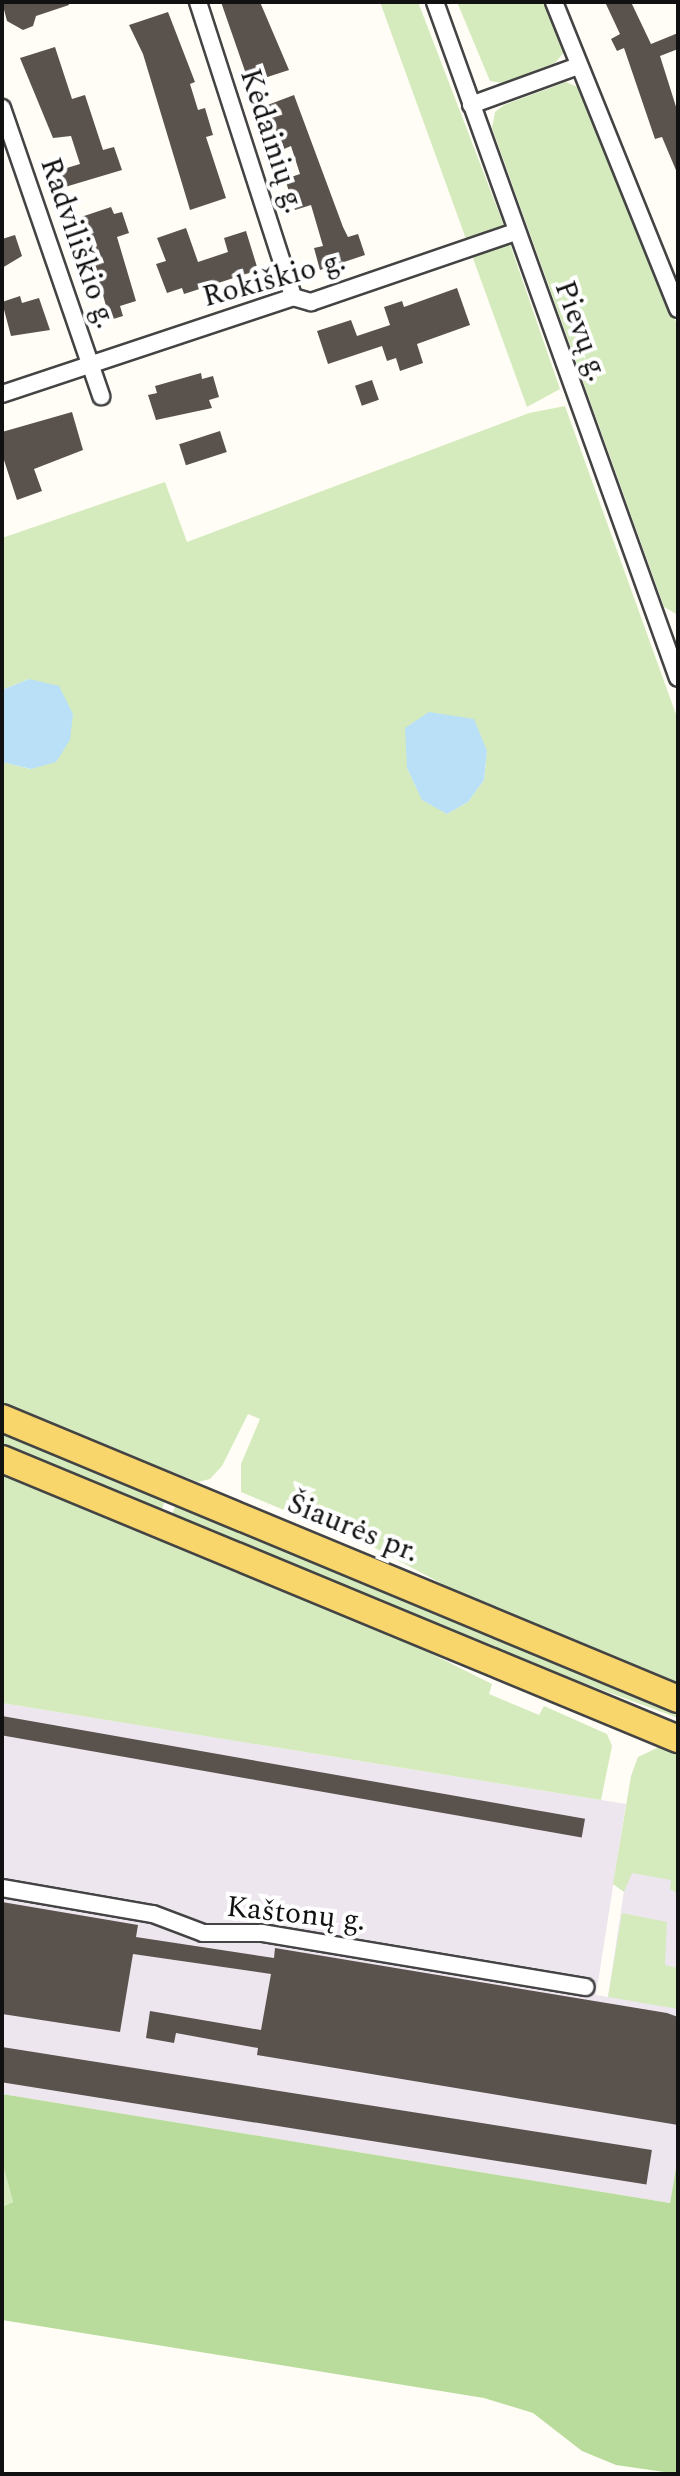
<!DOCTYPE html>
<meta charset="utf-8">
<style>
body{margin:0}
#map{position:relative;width:680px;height:2476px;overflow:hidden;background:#fffdf5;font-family:Spectral,serif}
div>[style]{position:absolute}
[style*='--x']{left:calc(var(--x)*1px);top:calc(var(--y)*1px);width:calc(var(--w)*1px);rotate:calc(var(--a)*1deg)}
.industrial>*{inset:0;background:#eee6ef}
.green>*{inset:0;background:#d5ebbd;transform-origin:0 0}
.forest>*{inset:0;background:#b9dc9c}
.water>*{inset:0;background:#b9e0f7}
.building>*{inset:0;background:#5a524d;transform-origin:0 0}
.roads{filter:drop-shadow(2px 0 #444) drop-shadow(-2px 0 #444) drop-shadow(0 2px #444) drop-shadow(0 -2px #444)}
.minor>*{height:16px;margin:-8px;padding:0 8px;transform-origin:8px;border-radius:8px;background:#fff}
.primary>*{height:26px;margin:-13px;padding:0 13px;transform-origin:13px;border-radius:13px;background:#f9d66b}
span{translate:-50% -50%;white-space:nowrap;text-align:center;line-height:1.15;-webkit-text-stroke:8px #fff;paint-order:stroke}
.street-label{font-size:30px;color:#111}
.frame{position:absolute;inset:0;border:4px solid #111;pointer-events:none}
</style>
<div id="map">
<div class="industrial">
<div style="clip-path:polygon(2px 1703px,626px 1804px,596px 1995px,608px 1997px,628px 1864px,678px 1873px,678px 2156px,670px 2203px,2px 2094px)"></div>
</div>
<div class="green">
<div style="clip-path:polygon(380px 2px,418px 2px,501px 218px,560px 389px,527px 407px)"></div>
<div style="clip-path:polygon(457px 2px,546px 2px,565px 51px,555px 63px,502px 83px,490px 81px)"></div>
<div style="clip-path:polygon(566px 82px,580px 88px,678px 327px,678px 615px,664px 607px,659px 593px,492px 128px,495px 112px,504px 105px)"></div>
<div style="clip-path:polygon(evenodd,565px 406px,678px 720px,678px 1683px,446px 1586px,375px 1548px,241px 1492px,241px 1464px,260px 1419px,248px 1414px,222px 1466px,210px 1479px,198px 1482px,2px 1405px,2px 762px,31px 769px,29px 679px,2px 690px,2px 538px,165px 482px,187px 542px,529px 413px,565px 406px,487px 751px,484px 780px,468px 802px,447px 814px,422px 799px,407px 768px,487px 751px)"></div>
<div style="left:2px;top:1432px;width:177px;height:15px;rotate:22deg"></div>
<div style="clip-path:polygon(2px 1473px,394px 1635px,492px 1684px,489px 1694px,539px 1715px,544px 1706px,607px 1734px,612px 1746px,601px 1800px,2px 1703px)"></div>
<div style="clip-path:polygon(176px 1504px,656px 1702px,678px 1712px,678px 1718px,483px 1646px,171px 1517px)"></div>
<div style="clip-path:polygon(659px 1747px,678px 1754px,678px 1894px,670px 1889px,671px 1880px,632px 1873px,624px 1892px,613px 1884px,631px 1776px,638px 1757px)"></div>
<div style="clip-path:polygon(622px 1913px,667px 1922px,665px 1965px,678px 1968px,678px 2009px,608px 1997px)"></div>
<div style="clip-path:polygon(2px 2162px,13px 2202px,2px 2207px)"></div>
</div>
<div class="forest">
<div style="clip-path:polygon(2px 2094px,670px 2203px,678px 2156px,678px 2474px,616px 2465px,582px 2451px,533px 2413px,484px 2398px,2px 2320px,2px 2207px,13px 2202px,2px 2162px)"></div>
</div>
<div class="water">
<div style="clip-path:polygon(29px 679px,59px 686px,73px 714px,70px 740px,56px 762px,31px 769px,2px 762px,2px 690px)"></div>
<div style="clip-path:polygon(429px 712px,474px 719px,487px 751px,484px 780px,468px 802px,447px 814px,422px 800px,407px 768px,405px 728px)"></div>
</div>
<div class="building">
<div style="clip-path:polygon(2px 2px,68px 2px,69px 5px,36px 16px,33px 26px,23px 30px,7px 21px)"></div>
<div style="clip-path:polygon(221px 2px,260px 2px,289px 70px,255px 81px,252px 72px,246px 74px)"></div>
<div style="clip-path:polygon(605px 2px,631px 2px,651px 44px,678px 33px,678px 49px,660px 56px,678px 113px,678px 175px,662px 137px,655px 139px,624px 48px,617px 51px,611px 39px,620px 34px)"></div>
<div style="clip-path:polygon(168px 12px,195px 82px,190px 84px,198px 110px,205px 108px,213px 135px,206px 137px,226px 198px,190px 210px,143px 54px,129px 25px)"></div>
<div style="clip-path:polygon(55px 47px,72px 99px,85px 95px,103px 150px,114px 147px,122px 170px,65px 187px,60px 170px,80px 164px,71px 136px,53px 138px,20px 58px)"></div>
<div style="clip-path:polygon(294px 95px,343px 227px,348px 237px,358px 234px,365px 255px,320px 270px,314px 248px,323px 246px,311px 205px,295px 210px,285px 179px,300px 174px,291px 146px,284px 149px,280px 136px,265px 130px,257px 109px)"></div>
<div style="clip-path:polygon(111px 207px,114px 214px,122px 212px,129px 233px,117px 237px,136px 301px,120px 306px,123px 316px,110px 320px,81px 217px)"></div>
<div style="clip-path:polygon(186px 228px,198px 262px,228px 252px,224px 238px,246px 231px,258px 270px,184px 294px,182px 288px,167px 293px,156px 264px,166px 261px,157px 238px)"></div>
<div style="clip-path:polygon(15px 235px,22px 256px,2px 268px,2px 239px)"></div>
<div style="clip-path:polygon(457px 288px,470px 325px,417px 344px,423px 363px,400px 371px,396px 358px,387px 361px,382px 346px,328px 364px,317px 331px,351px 320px,357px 336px,390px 325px,384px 307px,402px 301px,404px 307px)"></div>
<div style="clip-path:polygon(20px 296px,22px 303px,39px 298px,50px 330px,11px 336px,2px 302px)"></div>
<div style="clip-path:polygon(201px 373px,202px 379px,213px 376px,219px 397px,209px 400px,212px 408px,156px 420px,148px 395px,157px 393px,155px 386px)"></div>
<div style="left:372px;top:380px;width:21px;height:18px;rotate:71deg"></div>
<div style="clip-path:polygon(72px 412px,83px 450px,34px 469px,42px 491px,17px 500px,2px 454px,2px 432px)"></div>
<div style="left:220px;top:431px;width:22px;height:43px;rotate:72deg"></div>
<div style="left:2px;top:1716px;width:592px;height:19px;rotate:10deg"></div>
<div style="clip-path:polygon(2px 1902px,138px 1925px,136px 1937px,274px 1958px,275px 1948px,667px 2013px,678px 2017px,678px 2125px,257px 2055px,258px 2048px,176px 2033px,174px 2043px,146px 2038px,150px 2011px,261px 2030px,271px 1974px,133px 1954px,120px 2032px,2px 2014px)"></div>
<div style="left:2px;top:2047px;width:658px;height:35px;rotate:9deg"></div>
</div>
<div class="roads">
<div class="minor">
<div style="--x:198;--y:2;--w:310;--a:72.1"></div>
<div style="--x:435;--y:2;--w:718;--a:70.23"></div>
<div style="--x:554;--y:2;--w:331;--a:68"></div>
<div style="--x:471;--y:105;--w:114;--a:-20"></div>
<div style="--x:2;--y:108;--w:305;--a:71"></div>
<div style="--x:2;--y:394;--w:307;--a:-18.4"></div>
<div style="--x:293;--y:297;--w:19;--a:16"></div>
<div style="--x:311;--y:302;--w:216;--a:-18.9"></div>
<div style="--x:2;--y:1888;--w:153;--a:9.8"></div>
<div style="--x:153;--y:1914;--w:53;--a:20.8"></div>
<div style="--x:203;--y:1933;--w:59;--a:0"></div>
<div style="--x:262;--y:1933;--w:328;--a:9.5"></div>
</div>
<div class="primary">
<div style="--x:2;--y:1418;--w:732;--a:22.57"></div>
<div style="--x:2;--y:1459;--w:732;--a:22.5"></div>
</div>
</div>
<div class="street-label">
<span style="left:272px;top:141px;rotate:72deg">Kėdainių g.</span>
<span style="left:78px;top:243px;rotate:71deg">Radviliškio g.</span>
<span style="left:274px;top:279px;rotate:-15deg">Rokiškio g.</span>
<span style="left:581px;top:331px;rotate:70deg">Pievų g.</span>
<span style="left:353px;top:1528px;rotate:22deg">Šiaurės pr.</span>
<span style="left:296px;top:1914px;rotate:6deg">Kaštonų g.</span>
</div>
<div class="frame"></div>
</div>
